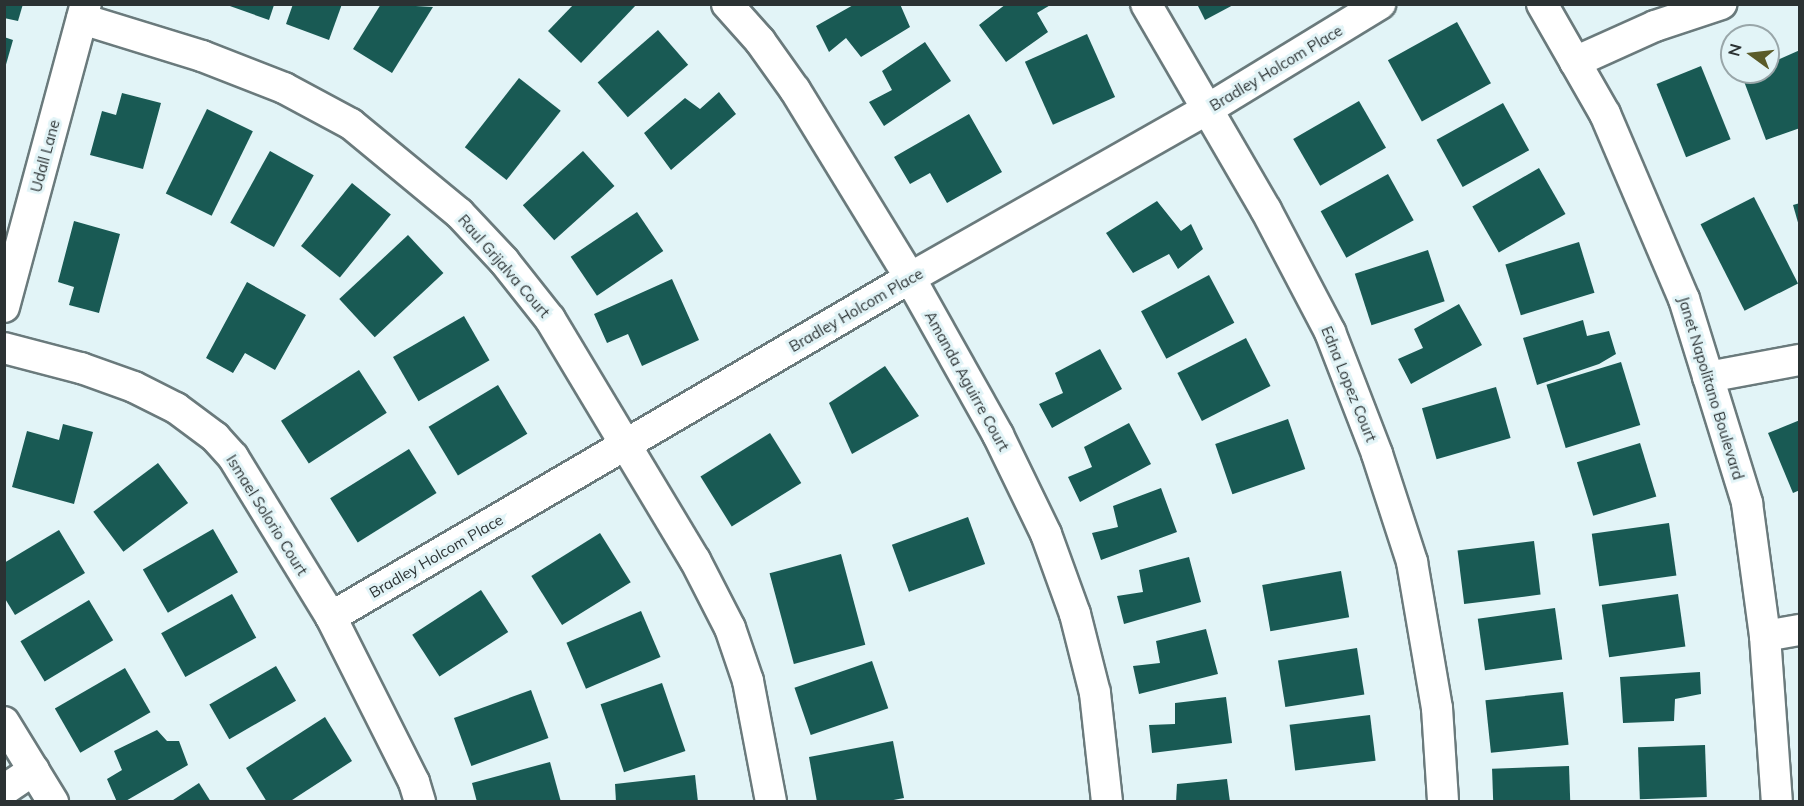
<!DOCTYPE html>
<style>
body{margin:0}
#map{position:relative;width:1804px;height:806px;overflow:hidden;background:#e2f4f7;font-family:Mulish,sans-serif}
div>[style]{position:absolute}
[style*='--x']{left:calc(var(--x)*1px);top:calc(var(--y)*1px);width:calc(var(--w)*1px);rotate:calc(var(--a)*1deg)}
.building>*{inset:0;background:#195a54;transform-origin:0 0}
.roads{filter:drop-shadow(2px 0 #6a7a7c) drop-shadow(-2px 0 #6a7a7c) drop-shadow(0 2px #6a7a7c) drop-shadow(0 -2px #6a7a7c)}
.minor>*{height:30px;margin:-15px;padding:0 15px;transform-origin:15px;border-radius:15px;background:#fff}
span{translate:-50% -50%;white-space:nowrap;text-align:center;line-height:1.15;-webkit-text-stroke:6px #e2f4f7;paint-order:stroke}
.street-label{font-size:15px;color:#2b3233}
.frame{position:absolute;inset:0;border:6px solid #2b3233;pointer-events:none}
.north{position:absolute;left:1720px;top:24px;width:60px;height:60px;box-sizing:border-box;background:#e2f4f7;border:2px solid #99a6a9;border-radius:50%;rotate:285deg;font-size:16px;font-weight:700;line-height:24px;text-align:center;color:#2b3233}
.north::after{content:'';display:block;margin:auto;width:21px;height:27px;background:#5a5b29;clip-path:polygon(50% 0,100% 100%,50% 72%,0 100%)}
</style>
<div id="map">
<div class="building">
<div style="clip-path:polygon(4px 4px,23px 4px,18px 21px,4px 18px)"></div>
<div style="clip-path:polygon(293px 4px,342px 4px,329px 40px,286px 24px)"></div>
<div style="clip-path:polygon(381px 4px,433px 7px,392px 73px,353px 49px)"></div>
<div style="clip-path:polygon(574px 4px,637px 4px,581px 63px,548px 31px)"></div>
<div style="clip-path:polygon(855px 4px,900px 4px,910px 27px,861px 57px,846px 38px,829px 52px,816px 26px)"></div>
<div style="clip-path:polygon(1006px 4px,1052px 4px,1037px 13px,1048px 32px,1006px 62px,979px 25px)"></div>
<div style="clip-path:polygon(1197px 4px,1235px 4px,1205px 20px)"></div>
<div style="clip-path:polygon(227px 5px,274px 5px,269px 20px)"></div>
<div style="left:1457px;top:22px;width:70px;height:79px;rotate:61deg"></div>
<div style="left:658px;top:30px;width:46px;height:80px;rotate:49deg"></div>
<div style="left:1087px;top:34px;width:69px;height:68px;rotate:66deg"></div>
<div style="clip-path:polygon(4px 37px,13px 40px,5px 68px,4px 68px)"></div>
<div style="clip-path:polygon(925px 42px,951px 81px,884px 126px,869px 102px,892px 90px,882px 71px)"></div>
<div style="clip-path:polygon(1800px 50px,1800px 128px,1766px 140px,1742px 76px,1768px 72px,1768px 64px)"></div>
<div style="left:1701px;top:66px;width:79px;height:48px;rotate:68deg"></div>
<div style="left:519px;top:78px;width:53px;height:88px;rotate:38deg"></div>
<div style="clip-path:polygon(719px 92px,736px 114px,671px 170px,644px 133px,685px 98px,700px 109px)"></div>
<div style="clip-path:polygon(122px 93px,161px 103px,143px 169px,90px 155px,102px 111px,116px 115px)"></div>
<div style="left:1359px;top:101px;width:54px;height:76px;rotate:60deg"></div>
<div style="left:1503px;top:103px;width:54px;height:76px;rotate:61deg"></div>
<div style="left:207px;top:109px;width:51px;height:94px;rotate:26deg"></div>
<div style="clip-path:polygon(969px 114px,1002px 172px,947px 203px,930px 173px,910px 184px,894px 157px)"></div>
<div style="left:270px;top:151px;width:50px;height:82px;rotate:29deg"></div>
<div style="left:583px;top:151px;width:47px;height:81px;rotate:48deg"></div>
<div style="left:1539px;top:168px;width:53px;height:77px;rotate:60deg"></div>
<div style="left:1388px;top:174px;width:53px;height:77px;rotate:61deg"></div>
<div style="left:352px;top:183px;width:50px;height:81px;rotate:39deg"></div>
<div style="left:1754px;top:197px;width:97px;height:60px;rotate:63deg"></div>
<div style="clip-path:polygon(1157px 201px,1181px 231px,1191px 224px,1203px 249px,1178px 269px,1169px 254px,1133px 273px,1106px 233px)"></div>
<div style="clip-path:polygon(1800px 203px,1800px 226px,1799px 226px,1793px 205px)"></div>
<div style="left:637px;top:212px;width:47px;height:80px;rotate:56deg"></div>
<div style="clip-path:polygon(74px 221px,120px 234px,99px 313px,69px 305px,74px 287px,58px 282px)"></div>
<div style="left:408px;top:235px;width:52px;height:94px;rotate:47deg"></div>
<div style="left:1579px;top:242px;width:53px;height:77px;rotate:73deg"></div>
<div style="left:1428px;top:250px;width:54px;height:77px;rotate:72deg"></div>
<div style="left:1209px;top:275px;width:54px;height:77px;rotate:62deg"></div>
<div style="clip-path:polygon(672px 279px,699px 340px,642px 366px,628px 334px,607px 343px,594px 314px)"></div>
<div style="clip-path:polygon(247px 282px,306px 315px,275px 370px,245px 353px,233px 373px,206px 358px)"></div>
<div style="clip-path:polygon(1459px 304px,1482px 345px,1411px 384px,1398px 359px,1423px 348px,1414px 329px)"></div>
<div style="left:464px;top:316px;width:51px;height:82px;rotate:60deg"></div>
<div style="clip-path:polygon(1583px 320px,1587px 336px,1609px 331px,1616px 354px,1599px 364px,1537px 385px,1523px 338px)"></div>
<div style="left:1246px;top:338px;width:54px;height:77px;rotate:63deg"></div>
<div style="clip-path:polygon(1100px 349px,1122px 389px,1052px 428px,1039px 404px,1063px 393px,1055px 373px)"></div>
<div style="left:1621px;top:362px;width:66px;height:78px;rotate:73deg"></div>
<div style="clip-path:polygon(885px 366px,919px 416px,852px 454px,829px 403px)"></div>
<div style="left:359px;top:370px;width:51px;height:93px;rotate:57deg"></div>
<div style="left:498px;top:385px;width:57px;height:81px;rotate:59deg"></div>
<div style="left:1496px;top:387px;width:53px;height:77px;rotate:74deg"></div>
<div style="left:1288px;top:419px;width:53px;height:77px;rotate:71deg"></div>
<div style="clip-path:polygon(1800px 420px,1800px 490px,1793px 493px,1768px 433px)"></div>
<div style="clip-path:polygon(1129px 423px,1151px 464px,1080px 502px,1068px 477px,1092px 467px,1084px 447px)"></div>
<div style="clip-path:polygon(63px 424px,93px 432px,74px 504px,12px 487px,27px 431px,59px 440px)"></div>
<div style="left:770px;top:433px;width:59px;height:82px;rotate:58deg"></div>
<div style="left:1640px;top:443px;width:56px;height:66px;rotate:73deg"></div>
<div style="left:409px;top:449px;width:52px;height:93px;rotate:58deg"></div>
<div style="left:158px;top:463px;width:50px;height:81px;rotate:53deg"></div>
<div style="clip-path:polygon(1161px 488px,1177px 532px,1101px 560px,1092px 533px,1118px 527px,1113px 506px)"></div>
<div style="left:968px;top:517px;width:50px;height:81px;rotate:70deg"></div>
<div style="left:1669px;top:523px;width:53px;height:78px;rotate:82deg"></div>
<div style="left:213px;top:529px;width:50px;height:81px;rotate:60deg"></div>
<div style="clip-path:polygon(59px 530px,85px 573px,15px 615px,4px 597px,4px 563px)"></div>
<div style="left:600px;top:533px;width:58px;height:81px;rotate:58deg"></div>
<div style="left:1534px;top:541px;width:54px;height:77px;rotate:83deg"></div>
<div style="left:841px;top:554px;width:94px;height:74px;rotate:75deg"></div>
<div style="clip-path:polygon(1189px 557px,1201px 602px,1124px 624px,1117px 596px,1143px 592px,1139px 570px)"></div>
<div style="left:1341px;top:571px;width:47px;height:80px;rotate:80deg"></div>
<div style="left:481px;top:590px;width:50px;height:82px;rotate:57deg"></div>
<div style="left:232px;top:594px;width:50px;height:81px;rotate:61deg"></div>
<div style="left:1678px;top:594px;width:53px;height:77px;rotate:82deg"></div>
<div style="left:89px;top:600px;width:47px;height:80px;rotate:59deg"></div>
<div style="left:1555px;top:608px;width:52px;height:78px;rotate:82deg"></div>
<div style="left:641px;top:611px;width:50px;height:81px;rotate:67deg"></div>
<div style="clip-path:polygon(1206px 629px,1218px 674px,1139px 694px,1133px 666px,1160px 663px,1156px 641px)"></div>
<div style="left:1357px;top:648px;width:47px;height:80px;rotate:81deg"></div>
<div style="left:872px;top:661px;width:50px;height:82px;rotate:71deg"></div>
<div style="left:276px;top:666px;width:40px;height:77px;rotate:60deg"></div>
<div style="left:125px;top:668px;width:51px;height:81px;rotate:60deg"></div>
<div style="clip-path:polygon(1700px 672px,1701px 694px,1675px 699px,1674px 721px,1623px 723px,1620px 677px)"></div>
<div style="left:662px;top:683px;width:72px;height:65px;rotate:71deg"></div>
<div style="left:531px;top:690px;width:51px;height:82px;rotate:70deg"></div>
<div style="left:1563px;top:692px;width:53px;height:78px;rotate:84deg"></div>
<div style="clip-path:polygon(1226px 697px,1232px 743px,1152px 753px,1149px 725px,1175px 724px,1175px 703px)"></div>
<div style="left:1370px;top:715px;width:46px;height:81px;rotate:83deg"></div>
<div style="clip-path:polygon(325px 717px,352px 761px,289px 802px,267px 802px,246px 768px)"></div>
<div style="clip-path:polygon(157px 730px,167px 741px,179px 741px,188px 765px,124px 802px,117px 802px,107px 779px,122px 770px,114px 751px)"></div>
<div style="clip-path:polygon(893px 741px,904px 798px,883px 802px,817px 802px,809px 757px)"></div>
<div style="left:1705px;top:745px;width:52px;height:67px;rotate:88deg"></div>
<div style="clip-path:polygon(550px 762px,561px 802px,477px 802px,472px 783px)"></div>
<div style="left:1569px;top:766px;width:36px;height:77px;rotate:88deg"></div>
<div style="clip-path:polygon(695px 775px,698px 802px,616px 802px,615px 784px)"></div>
<div style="clip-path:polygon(1227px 779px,1230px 802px,1176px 802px,1177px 784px)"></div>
<div style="clip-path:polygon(199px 783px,211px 802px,170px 802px)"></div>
</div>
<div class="roads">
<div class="minor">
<div style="--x:727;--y:4;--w:50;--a:48.3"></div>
<div style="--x:760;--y:41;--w:60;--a:54.5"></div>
<div style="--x:795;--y:90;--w:220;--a:58.5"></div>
<div style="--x:910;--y:278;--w:180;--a:60.7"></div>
<div style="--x:998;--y:435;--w:110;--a:64.1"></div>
<div style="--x:1046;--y:534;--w:85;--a:70.1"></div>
<div style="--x:1075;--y:614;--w:81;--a:75.8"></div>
<div style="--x:1095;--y:693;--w:110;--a:83.7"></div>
<div style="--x:1146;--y:4;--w:238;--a:59.8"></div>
<div style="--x:1266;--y:210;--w:138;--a:62.3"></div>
<div style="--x:1330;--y:332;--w:131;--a:68.9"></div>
<div style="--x:1377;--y:454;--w:114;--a:72"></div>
<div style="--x:1412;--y:562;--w:148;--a:80.3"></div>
<div style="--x:1437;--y:708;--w:94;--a:86.3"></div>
<div style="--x:1542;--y:4;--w:127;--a:60.2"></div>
<div style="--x:1605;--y:114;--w:201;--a:66.9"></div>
<div style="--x:1684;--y:299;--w:214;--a:72.8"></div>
<div style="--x:1747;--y:503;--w:134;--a:82.3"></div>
<div style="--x:1765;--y:636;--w:166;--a:85.9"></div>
<div style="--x:82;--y:19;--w:126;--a:17.1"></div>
<div style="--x:202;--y:56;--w:88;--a:21.3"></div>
<div style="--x:284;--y:88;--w:76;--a:28.2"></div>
<div style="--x:351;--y:124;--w:140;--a:39.5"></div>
<div style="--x:459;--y:213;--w:66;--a:46.8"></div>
<div style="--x:504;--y:261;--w:74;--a:51.6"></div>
<div style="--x:550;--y:319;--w:281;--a:59"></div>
<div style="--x:695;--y:560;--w:76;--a:62.8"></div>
<div style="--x:730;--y:628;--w:56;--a:71.2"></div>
<div style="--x:748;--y:681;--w:123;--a:79.2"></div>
<div style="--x:1575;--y:62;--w:88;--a:-24.2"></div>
<div style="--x:1655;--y:26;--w:70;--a:-18.4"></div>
<div style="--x:4;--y:307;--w:314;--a:-74.9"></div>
<div style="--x:4;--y:348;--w:80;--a:14.6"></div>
<div style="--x:81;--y:368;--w:56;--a:19.7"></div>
<div style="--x:134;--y:387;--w:47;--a:26.6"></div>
<div style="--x:176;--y:408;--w:49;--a:36.6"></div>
<div style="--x:215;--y:437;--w:27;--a:48"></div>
<div style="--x:233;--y:457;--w:188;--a:58.5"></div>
<div style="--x:331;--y:617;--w:185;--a:63.3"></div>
<div style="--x:414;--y:782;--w:21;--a:73"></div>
<div style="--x:1708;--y:377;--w:94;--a:-10.5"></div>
<div style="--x:331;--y:617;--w:671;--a:-30.35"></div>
<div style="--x:910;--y:278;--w:343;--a:-29.6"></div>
<div style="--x:1208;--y:109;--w:202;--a:-31.4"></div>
<div style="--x:1765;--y:636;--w:36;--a:-10"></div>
<div style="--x:4;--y:722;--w:94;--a:58.5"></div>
<div style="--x:4;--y:790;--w:36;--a:-34"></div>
</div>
</div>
<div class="street-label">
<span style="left:1276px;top:68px;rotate:-31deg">Bradley Holcom Place</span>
<span style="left:45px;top:156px;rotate:-75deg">Udall Lane</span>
<span style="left:504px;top:266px;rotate:49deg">Raul Grijalva Court</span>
<span style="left:856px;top:310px;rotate:-30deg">Bradley Holcom Place</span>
<span style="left:967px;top:381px;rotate:61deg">Amanda Aguirre Court</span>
<span style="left:1349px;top:384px;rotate:68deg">Edna Lopez Court</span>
<span style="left:1711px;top:388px;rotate:73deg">Janet Napolitano Boulevard</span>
<span style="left:267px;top:515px;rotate:58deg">Ismael Solorio Court</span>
<span style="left:436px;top:556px;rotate:-30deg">Bradley Holcom Place</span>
</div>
<div class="frame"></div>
<div class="north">N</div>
</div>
